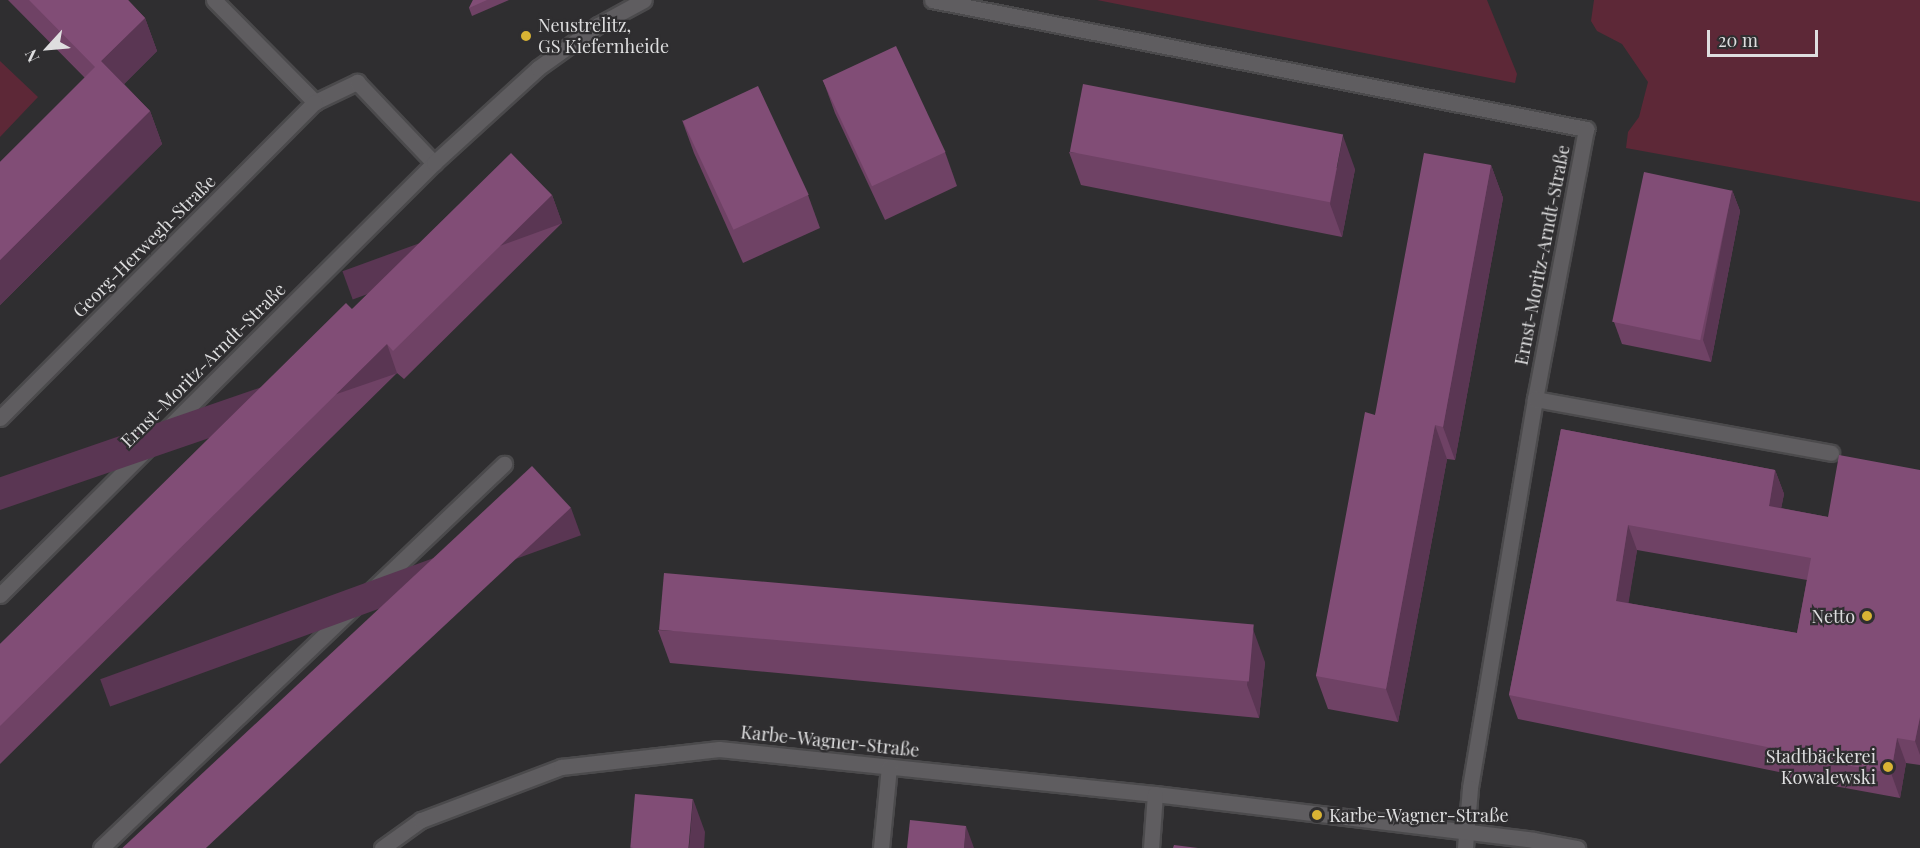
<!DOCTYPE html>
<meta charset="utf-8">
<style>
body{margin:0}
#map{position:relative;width:1920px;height:848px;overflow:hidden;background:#2f2e30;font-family:"Playfair Display",serif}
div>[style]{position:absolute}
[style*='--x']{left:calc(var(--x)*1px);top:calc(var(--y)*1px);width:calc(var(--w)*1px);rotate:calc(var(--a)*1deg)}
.green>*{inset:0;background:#5d2837}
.roads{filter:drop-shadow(2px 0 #4b4a4c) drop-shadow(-2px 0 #4b4a4c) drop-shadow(0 2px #4b4a4c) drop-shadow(0 -2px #4b4a4c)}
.minor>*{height:15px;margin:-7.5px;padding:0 7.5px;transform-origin:7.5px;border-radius:7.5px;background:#5f5d60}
.wall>*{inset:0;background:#6f4265}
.shaded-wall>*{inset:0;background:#5a3653;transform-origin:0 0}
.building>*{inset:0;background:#814d76;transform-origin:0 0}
.dots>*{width:16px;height:16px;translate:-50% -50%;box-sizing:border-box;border:3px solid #2f2e30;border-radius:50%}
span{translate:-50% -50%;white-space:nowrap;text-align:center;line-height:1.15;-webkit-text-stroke:4.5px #2f2e30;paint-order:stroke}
.poi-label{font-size:18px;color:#dededf}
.left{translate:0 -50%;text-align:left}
.right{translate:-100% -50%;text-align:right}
.street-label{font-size:18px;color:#dededf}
.north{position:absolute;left:18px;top:18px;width:60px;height:60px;-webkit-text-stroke:4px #2f2e30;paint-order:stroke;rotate:244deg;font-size:16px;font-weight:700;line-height:24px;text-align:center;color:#dededf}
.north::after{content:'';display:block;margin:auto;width:21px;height:27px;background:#dededf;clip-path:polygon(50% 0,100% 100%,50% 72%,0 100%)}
.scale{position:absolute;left:1707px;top:30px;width:111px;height:27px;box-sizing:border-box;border:3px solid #dededf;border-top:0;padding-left:8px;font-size:18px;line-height:21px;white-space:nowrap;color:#dededf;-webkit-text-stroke:4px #2f2e30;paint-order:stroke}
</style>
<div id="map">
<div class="green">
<div style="clip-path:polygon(1097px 0,1487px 0,1517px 74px,1515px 83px)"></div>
<div style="clip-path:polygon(1594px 0,1920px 0,1920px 202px,1626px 148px,1628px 132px,1639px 117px,1648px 82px,1622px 44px,1597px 31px,1591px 21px)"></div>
<div style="clip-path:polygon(0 61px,38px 97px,0 137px)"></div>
</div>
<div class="roads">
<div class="minor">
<div style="--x:214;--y:0;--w:144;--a:45.3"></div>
<div style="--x:315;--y:102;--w:47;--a:-25.5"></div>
<div style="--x:357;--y:82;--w:112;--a:46.5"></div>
<div style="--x:932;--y:0;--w:667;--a:11.16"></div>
<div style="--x:1586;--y:129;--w:275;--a:100.7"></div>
<div style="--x:1535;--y:399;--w:394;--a:99.5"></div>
<div style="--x:1470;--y:788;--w:60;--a:94.8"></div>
<div style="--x:1535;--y:399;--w:301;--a:10.3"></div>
<div style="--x:0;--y:418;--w:446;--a:-45.1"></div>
<div style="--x:0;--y:595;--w:612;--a:-44.87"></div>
<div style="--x:434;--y:163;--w:141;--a:-42.4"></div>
<div style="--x:538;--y:68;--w:74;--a:-35.6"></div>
<div style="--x:598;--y:25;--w:52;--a:-28.5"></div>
<div style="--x:101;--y:848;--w:557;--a:-43.62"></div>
<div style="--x:382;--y:848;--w:48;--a:-35.7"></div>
<div style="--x:421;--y:820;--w:150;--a:-20.7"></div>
<div style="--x:561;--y:767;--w:159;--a:-6.5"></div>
<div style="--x:719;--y:749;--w:438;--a:5.9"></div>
<div style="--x:1155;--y:794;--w:381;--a:6.9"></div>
<div style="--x:1533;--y:840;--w:45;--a:10.3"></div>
<div style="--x:881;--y:848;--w:81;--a:-84.4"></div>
<div style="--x:1151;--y:848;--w:54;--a:-85.8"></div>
</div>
</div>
<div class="wall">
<div style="clip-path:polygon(8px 0,128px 0,145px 18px,157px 51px,124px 84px,150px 111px,162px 144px,0 305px,0 162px,85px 78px)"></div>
<div style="clip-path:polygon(473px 0,509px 0,472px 16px,469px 8px)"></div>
<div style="clip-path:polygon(823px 80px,945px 152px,957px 186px,885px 220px,835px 113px)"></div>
<div style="clip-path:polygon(682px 120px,808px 195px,820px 228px,743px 263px,694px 153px)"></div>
<div style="clip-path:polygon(1069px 152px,1355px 169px,1342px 237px,1081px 185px)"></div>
<div style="clip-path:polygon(1491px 165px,1503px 198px,1455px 460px,1447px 459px,1398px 722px,1328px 709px,1316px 676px,1375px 415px)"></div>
<div style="clip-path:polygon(1732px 190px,1740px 211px,1711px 362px,1622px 344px,1614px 322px)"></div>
<div style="clip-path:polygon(552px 195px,562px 223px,404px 379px,397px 373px,0 764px,0 644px,352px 309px)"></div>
<div style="clip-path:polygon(evenodd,1561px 429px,1775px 470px,1784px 494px,1781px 508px,1828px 517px,1920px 470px,1920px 765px,1906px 763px,1900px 798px,1785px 777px,1784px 773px,1518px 719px,1509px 695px,1561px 429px,1637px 550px,1807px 580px,1797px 633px,1628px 603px,1637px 550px)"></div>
<div style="clip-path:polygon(658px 630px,1265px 662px,1259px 718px,670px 663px)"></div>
</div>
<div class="shaded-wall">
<div style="clip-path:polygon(145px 18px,157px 51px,113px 95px,101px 61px)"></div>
<div style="clip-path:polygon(150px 111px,162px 144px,0 305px,0 260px)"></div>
<div style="clip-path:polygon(1343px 136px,1355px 169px,1342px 237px,1330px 204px)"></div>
<div style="clip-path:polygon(1491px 165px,1503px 198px,1455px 460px,1443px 427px)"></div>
<div style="clip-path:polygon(1732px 190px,1740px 211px,1711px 362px,1703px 340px)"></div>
<div style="left:552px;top:195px;width:30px;height:223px;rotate:70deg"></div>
<div style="left:387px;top:344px;width:31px;height:544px;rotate:71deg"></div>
<div style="clip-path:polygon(1435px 425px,1447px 459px,1398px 722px,1386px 689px)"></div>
<div style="clip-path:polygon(1775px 470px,1784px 494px,1777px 530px,1769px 506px)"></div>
<div style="left:571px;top:508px;width:29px;height:501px;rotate:70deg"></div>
<div style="clip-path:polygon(1628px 525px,1637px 550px,1625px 625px,1616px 601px)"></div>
<div style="clip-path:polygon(1253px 629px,1265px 662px,1259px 718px,1247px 685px)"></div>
<div style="clip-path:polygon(1920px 717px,1920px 755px,1915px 741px)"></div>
<div style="clip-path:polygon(1897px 738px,1906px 763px,1900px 798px,1891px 773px)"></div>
<div style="clip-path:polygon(693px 799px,705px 832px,704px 848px,689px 848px)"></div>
<div style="clip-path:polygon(966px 826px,974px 848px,964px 848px)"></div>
</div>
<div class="building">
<div style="clip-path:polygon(29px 0,128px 0,145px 18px,101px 61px,150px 111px,0 260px,0 162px,95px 67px)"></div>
<div style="clip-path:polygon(473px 0,487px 0,469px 8px)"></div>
<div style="left:896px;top:46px;width:117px;height:81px;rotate:65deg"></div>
<div style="left:1083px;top:84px;width:265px;height:69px;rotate:11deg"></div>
<div style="left:758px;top:86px;width:120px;height:83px;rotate:65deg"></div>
<div style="clip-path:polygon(511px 153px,552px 195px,393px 351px,387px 344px,0 726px,0 644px,346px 303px,352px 309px)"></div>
<div style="clip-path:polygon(1424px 153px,1491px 165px,1443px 427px,1435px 425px,1386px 689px,1316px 676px,1365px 412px,1375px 415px)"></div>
<div style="left:1644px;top:172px;width:90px;height:153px;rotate:12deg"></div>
<div style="clip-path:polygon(evenodd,1561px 429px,1775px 470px,1769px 506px,1828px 517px,1839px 455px,1920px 470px,1920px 717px,1915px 741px,1897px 738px,1891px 773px,1776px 753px,1777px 749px,1509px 695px,1561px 429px,1628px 525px,1811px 558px,1797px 633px,1616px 601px,1628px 525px)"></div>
<div style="left:532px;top:466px;width:57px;height:563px;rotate:47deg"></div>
<div style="left:664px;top:573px;width:592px;height:57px;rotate:5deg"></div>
<div style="left:635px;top:794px;width:58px;height:54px;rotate:5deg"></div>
<div style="clip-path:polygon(910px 820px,966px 826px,964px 848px,907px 848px)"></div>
<div style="clip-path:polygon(1174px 845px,1198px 848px,1173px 848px)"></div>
</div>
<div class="dots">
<div style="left:526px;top:36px;background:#d9b334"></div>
<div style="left:1867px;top:616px;background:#d9b334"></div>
<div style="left:1888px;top:767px;background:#d9b334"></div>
<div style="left:1317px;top:815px;background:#d9b334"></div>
</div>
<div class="poi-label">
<span class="left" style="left:538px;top:36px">Neustrelitz,<br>GS Kiefernheide</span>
<span class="right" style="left:1855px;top:616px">Netto</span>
<span class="right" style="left:1876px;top:767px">Stadtbäckerei<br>Kowalewski</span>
<span class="left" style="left:1329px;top:815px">Karbe-Wagner-Straße</span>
</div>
<div class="street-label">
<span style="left:144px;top:246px;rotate:-45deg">Georg-Herwegh-Straße</span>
<span style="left:1542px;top:255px;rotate:-79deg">Ernst-Moritz-Arndt-Straße</span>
<span style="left:203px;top:365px;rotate:-45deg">Ernst-Moritz-Arndt-Straße</span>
<span style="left:830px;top:741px;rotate:6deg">Karbe-Wagner-Straße</span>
</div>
<div class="north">N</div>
<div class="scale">20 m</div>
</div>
